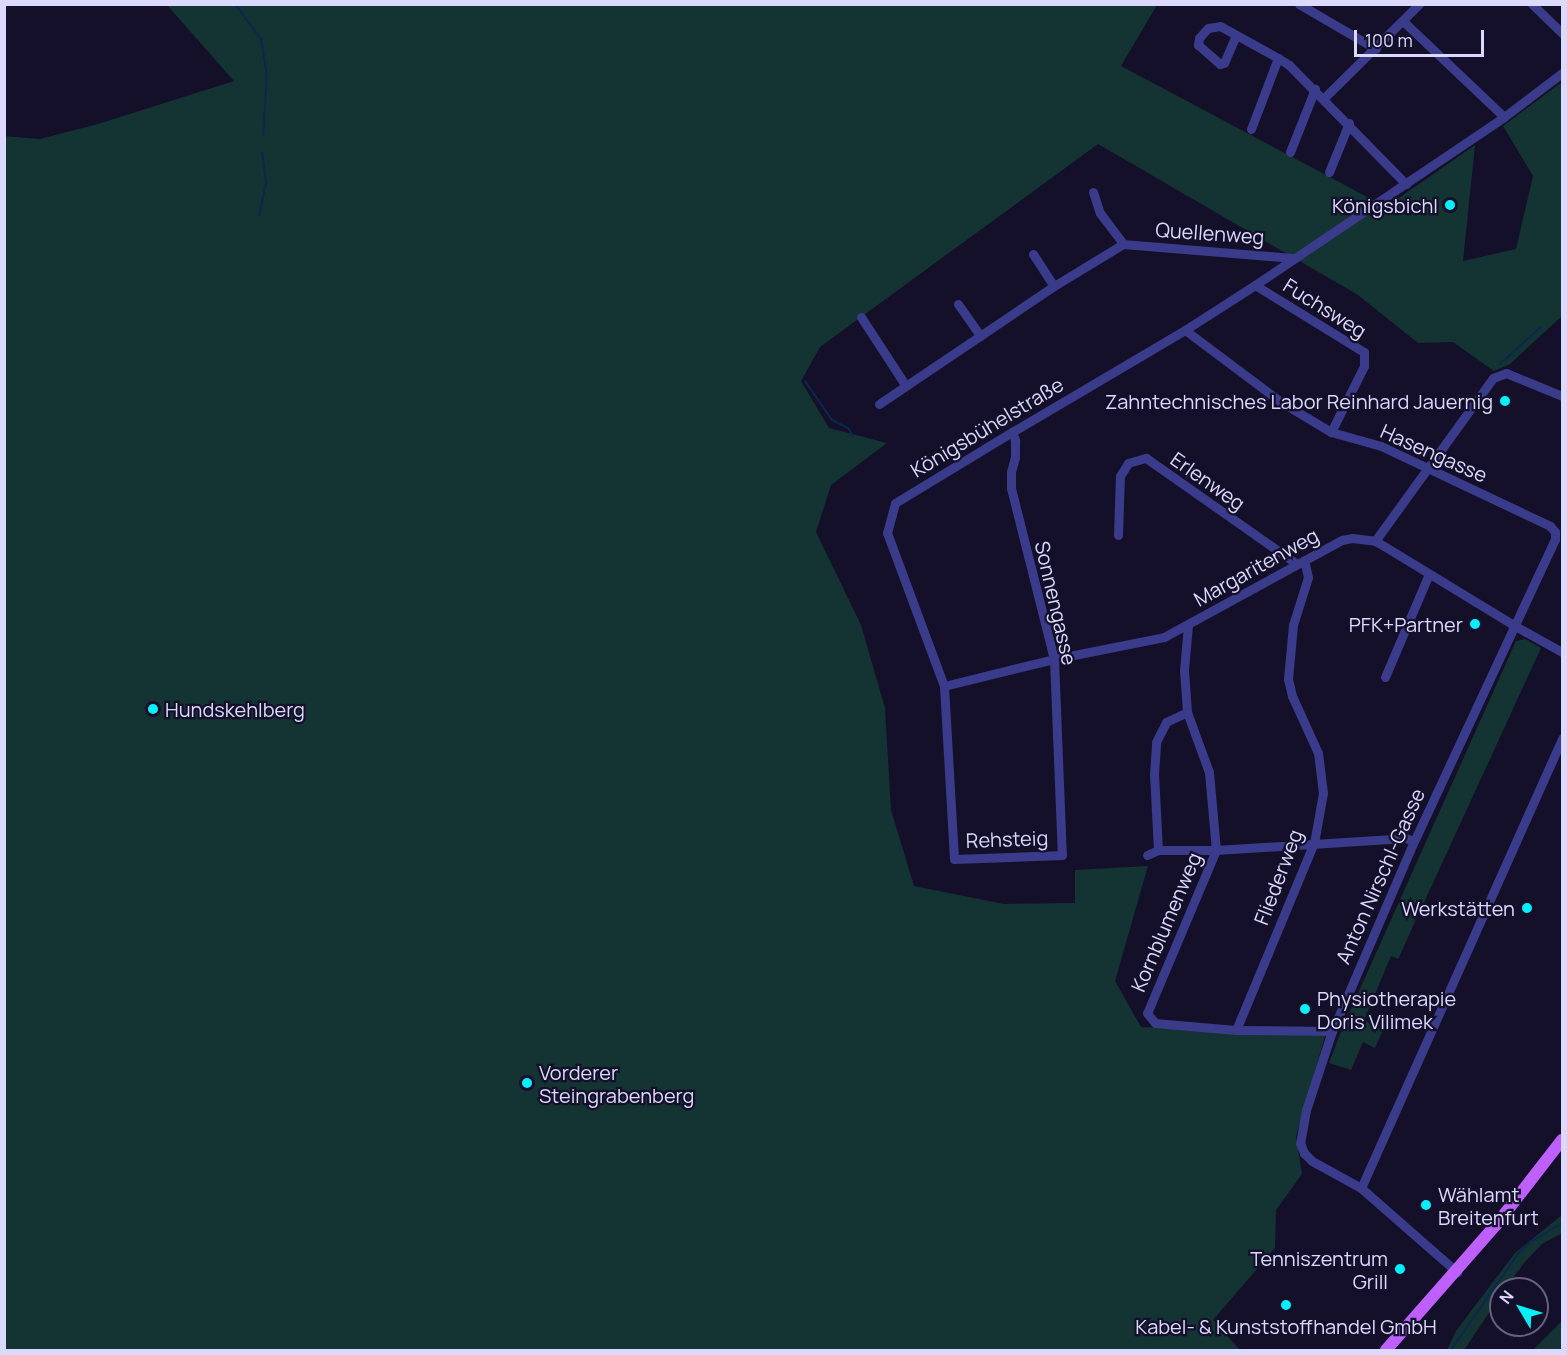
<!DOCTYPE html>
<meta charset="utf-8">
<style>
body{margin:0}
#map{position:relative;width:1567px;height:1355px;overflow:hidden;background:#14102a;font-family:Manrope,sans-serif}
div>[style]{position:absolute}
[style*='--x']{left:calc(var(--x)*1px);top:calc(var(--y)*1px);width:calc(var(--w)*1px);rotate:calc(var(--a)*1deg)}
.green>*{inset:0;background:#133432}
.stream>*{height:2px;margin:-1px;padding:0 1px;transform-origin:1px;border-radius:1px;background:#0c274e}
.minor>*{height:9px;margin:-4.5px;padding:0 4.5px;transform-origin:4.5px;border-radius:4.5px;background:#3a3b8a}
.major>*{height:12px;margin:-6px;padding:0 6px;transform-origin:6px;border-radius:6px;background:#bd60ff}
.dots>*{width:16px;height:16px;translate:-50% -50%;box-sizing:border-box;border:3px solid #14102a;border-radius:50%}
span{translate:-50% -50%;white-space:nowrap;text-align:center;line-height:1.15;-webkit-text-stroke:4.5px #14102a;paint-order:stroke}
.poi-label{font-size:20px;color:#dcd9ff}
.right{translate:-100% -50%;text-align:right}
.left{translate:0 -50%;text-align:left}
.street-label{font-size:20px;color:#dcd9ff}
.frame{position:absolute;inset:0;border:6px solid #dcd9ff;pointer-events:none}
.north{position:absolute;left:1489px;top:1277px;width:60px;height:60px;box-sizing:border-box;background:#14102a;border:2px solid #64607f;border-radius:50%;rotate:308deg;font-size:16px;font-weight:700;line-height:24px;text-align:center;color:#dcd9ff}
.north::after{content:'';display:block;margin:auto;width:21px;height:27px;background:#05f0ff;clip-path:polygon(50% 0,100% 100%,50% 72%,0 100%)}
.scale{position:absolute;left:1354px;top:30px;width:130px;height:27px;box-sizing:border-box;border:3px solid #dcd9ff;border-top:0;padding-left:8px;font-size:18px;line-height:21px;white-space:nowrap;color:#dcd9ff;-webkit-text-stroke:4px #14102a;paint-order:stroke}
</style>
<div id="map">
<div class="green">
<div style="clip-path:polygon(167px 5px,1157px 5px,1121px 66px,1386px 207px,1475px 145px,1463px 261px,1516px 249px,1533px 176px,1503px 126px,1562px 82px,1562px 316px,1510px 364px,1494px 371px,1453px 342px,1418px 343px,1358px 295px,1098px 144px,820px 347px,801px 381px,829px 428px,887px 443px,831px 485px,816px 532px,861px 625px,885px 708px,891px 810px,914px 886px,1004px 904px,1075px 903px,1075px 870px,1148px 866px,1115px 981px,1141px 1027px,1325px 1036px,1296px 1137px,1302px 1174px,1276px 1210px,1275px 1248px,1213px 1320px,1240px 1350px,5px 1350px,4px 136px,40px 139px,98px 124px,234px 81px)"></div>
<div style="clip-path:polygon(1525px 639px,1541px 648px,1398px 959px,1391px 956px,1364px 1020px,1383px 1030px,1375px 1048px,1363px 1042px,1351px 1070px,1329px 1063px,1342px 1029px,1516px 641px)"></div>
<div style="clip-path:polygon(1562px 1215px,1562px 1233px,1542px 1244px,1524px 1263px,1505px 1289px,1501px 1289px,1501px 1295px,1464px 1350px,1447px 1350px,1456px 1331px,1515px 1253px)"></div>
<div style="clip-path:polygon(1562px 1321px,1562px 1350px,1533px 1350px)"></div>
</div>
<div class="stream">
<div style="--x:235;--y:4;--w:44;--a:53.4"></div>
<div style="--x:261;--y:39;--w:36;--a:81"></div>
<div style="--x:267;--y:75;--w:60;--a:93.8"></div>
<div style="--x:259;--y:216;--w:33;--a:-78"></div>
<div style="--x:266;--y:184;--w:32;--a:-97"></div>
<div style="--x:1500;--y:364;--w:55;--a:-42.1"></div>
<div style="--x:805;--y:381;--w:47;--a:55.3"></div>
<div style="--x:832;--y:420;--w:18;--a:27"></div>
<div style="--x:848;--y:428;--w:9;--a:58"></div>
<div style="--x:1451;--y:1350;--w:117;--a:-55.1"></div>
<div style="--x:1518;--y:1254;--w:16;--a:-45"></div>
<div style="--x:1529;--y:1243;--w:39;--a:-31"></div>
</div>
<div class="minor">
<div style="--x:1299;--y:4;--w:89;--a:30.3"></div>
<div style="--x:1532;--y:4;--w:42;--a:44"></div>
<div style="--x:1403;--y:21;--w:139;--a:43.5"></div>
<div style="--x:1236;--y:35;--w:30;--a:113"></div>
<div style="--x:1224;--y:63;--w:4;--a:166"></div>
<div style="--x:1220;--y:64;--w:29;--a:-139"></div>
<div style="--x:1198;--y:45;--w:7;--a:-82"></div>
<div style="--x:1199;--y:38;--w:13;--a:-48"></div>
<div style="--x:1208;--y:28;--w:12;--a:-9"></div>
<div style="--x:1220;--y:26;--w:66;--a:28.9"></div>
<div style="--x:1278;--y:58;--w:13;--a:32"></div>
<div style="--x:1289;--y:65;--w:167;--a:45.5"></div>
<div style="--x:1324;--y:98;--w:134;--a:-44.7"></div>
<div style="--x:1251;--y:129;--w:76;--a:-69.2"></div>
<div style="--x:1290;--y:152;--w:68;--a:-68.4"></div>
<div style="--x:1329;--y:172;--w:53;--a:-67.8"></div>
<div style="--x:1093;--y:192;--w:22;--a:72"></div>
<div style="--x:1100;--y:213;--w:39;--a:53"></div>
<div style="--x:1033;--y:254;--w:38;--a:57"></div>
<div style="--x:1255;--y:285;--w:128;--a:31.6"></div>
<div style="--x:1364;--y:352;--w:14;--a:90"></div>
<div style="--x:1364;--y:366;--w:74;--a:116.6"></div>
<div style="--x:958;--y:304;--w:39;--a:55"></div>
<div style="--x:861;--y:317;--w:82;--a:56.9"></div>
<div style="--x:1185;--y:330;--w:120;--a:36.9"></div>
<div style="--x:1281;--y:402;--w:58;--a:31"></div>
<div style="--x:1331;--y:432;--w:52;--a:15.6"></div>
<div style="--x:1381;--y:446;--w:187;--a:25.3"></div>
<div style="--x:1550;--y:526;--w:8;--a:50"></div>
<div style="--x:1555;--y:532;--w:7;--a:90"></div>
<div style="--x:1555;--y:539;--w:333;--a:115"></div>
<div style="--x:1414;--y:841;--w:207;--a:113.3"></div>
<div style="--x:1332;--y:1031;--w:83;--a:108.2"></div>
<div style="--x:1306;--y:1110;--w:34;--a:100"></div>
<div style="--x:1300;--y:1143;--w:11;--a:68"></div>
<div style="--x:1304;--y:1153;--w:11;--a:45"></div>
<div style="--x:1312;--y:1161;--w:56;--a:28.9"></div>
<div style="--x:1361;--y:1188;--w:128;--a:41.2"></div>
<div style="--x:879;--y:404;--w:211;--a:-34"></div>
<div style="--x:1054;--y:286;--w:81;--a:-31.3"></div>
<div style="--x:1123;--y:244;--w:173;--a:4.7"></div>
<div style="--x:1012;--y:432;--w:9;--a:69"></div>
<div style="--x:1015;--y:440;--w:17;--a:90"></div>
<div style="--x:1015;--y:457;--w:16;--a:105"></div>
<div style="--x:1011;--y:472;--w:16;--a:90"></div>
<div style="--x:1011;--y:488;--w:176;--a:75.9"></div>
<div style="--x:1054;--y:659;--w:196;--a:87.7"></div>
<div style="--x:1062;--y:855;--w:108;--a:177.9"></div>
<div style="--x:954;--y:859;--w:173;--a:-93.3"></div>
<div style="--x:944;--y:686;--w:163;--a:-110.4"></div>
<div style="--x:887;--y:533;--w:31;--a:-75"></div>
<div style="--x:895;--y:503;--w:137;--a:-31.3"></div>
<div style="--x:1012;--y:432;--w:201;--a:-30.5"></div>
<div style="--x:1185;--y:330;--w:83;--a:-32.7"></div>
<div style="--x:1255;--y:285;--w:300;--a:-34"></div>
<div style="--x:1504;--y:117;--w:73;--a:-37.2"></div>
<div style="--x:1118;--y:535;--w:59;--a:-88.1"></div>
<div style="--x:1120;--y:476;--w:15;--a:-58"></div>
<div style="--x:1128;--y:463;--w:19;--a:-16"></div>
<div style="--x:1146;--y:458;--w:184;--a:35.1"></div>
<div style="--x:1375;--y:541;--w:201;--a:-54.1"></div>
<div style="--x:1493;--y:378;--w:14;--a:-21"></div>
<div style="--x:1506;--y:373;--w:61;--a:22.3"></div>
<div style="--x:1188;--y:625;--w:45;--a:95.1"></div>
<div style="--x:1184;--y:670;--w:42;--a:85.9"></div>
<div style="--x:1187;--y:712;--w:64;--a:69.9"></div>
<div style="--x:1209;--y:772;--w:78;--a:84.9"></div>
<div style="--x:1216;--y:850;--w:177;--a:112.9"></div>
<div style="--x:1147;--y:1013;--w:13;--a:51"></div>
<div style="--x:1155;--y:1023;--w:81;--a:4.9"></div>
<div style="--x:1236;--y:1030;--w:96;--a:0.6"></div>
<div style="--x:1385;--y:677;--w:112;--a:-66.9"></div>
<div style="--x:944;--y:686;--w:113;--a:-13.8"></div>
<div style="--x:1054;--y:659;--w:112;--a:-11.3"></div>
<div style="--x:1164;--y:637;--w:203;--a:-28.6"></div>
<div style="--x:1342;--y:540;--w:10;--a:-11"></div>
<div style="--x:1352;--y:538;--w:23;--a:7"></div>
<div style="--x:1375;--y:541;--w:10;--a:29"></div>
<div style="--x:1384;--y:546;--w:153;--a:31.4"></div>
<div style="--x:1515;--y:626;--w:54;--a:29"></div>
<div style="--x:1158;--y:850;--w:76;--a:-93"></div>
<div style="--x:1154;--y:774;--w:32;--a:-86"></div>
<div style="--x:1156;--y:742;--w:22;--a:-63"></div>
<div style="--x:1166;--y:722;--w:23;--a:-25"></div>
<div style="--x:1147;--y:855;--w:12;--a:-24"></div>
<div style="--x:1158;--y:850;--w:58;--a:0"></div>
<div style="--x:1216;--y:850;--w:189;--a:-3.6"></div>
<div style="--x:1405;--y:838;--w:9;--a:18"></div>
<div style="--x:1236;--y:1030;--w:203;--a:-67.4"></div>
<div style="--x:1314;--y:843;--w:51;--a:-79.8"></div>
<div style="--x:1323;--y:793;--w:40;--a:-97.1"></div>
<div style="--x:1318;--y:753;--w:63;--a:-114.5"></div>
<div style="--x:1292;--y:696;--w:17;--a:-103"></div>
<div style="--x:1288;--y:679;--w:54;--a:-84.7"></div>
<div style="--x:1293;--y:625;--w:50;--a:-72.6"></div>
<div style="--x:1308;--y:577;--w:17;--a:-103"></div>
<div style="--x:1361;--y:1188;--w:493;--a:-65.9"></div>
</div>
<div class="major">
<div style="--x:1386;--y:1350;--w:167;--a:-48.7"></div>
<div style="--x:1496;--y:1225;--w:108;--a:-52.2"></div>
</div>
<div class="dots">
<div style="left:1450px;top:205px;background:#05f0ff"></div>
<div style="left:1505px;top:401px;background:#05f0ff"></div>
<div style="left:1475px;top:624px;background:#05f0ff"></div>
<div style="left:153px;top:709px;background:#05f0ff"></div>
<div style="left:1527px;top:908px;background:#05f0ff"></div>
<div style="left:1305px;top:1009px;background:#05f0ff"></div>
<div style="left:527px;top:1083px;background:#05f0ff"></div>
<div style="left:1426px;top:1205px;background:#05f0ff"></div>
<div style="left:1400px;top:1269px;background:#05f0ff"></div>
<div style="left:1286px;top:1305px;background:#05f0ff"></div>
</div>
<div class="poi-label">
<span class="right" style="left:1438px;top:205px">Königsbichl</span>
<span class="right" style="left:1493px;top:401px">Zahntechnisches Labor Reinhard Jauernig</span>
<span class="right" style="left:1463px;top:624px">PFK+Partner</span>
<span class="left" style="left:165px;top:709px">Hundskehlberg</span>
<span class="right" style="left:1515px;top:908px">Werkstätten</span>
<span class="left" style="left:1317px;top:1010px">Physiotherapie<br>Doris Vilimek</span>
<span class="left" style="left:539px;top:1084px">Vorderer<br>Steingrabenberg</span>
<span class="left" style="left:1438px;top:1206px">Wählamt<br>Breitenfurt</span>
<span class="right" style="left:1388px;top:1270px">Tenniszentrum<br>Grill</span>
<span style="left:1286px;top:1326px">Kabel- &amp; Kunststoffhandel GmbH</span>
</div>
<div class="street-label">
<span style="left:1210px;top:233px;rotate:4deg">Quellenweg</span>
<span style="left:1325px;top:308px;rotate:32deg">Fuchsweg</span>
<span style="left:987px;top:427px;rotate:-31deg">Königsbühelstraße</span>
<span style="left:1434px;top:453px;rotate:24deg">Hasengasse</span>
<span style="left:1208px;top:481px;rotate:35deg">Erlenweg</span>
<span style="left:1256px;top:567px;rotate:-29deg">Margaritenweg</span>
<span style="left:1056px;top:603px;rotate:77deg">Sonnengasse</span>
<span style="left:1007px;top:839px;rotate:-2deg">Rehsteig</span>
<span style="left:1380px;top:876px;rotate:-66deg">Anton Nirschl-Gasse</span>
<span style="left:1278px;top:877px;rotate:-69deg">Fliederweg</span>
<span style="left:1166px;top:922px;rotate:-67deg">Kornblumenweg</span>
</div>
<div class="frame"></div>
<div class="north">N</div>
<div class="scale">100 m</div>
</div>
